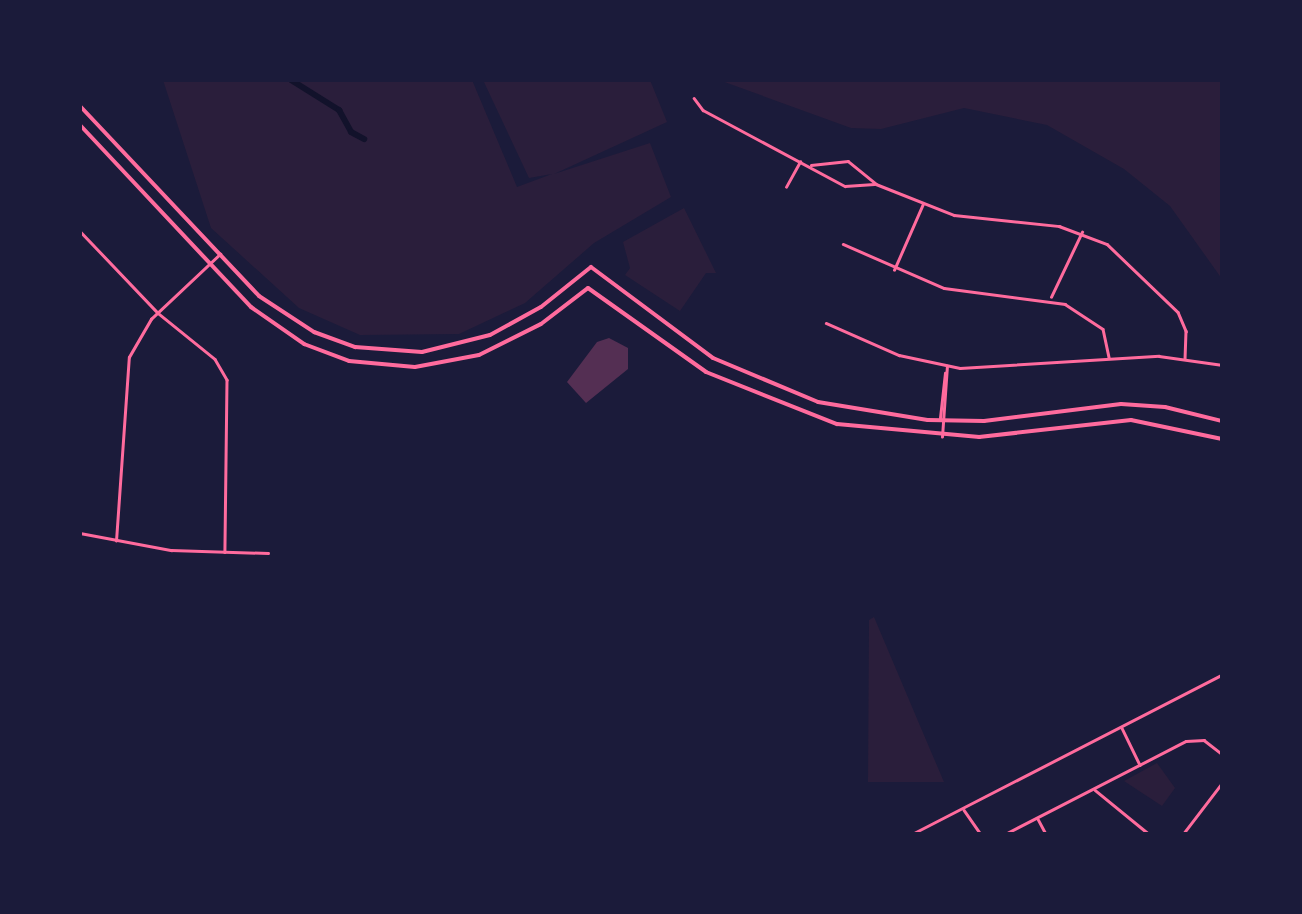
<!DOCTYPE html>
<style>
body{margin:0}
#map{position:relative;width:1302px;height:914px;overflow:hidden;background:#1b1b3a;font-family:"Golos Text",sans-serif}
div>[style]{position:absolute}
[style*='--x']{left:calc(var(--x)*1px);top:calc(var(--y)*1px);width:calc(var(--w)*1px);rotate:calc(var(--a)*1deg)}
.green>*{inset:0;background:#2a1e3b}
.canal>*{height:6px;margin:-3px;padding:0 3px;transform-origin:3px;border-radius:3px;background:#12122b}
.building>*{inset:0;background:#542f53}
.minor>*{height:2.5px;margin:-1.25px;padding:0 1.25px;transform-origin:1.25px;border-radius:1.25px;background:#ff6b9d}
.secondary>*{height:4px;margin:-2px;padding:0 2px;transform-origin:2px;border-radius:2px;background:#ff6b9d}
span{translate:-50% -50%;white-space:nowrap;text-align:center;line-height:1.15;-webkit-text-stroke:8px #1b1b3a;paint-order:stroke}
.frame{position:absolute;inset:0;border:82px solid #1b1b3a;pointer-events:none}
</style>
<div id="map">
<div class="green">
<div style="clip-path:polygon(163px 80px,472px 80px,517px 187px,552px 174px,529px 178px,483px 80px,650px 80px,667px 122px,554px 174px,650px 143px,671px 197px,594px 243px,525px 303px,459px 334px,360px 335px,299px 308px,211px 228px)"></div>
<div style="clip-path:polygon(719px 80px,1222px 80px,1222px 279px,1170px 206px,1124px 169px,1047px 125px,964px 108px,881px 129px,851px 128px)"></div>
<div style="clip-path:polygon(684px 208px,716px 273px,706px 273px,680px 311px,625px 275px,630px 268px,623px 242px)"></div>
<div style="clip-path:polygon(874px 617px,918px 721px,944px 782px,868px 782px,869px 620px)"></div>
<div style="clip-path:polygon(1157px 763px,1175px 788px,1162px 806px,1124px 781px)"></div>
</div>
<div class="canal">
<div style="--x:291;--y:80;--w:57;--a:32"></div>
<div style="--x:339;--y:110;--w:25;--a:61"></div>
<div style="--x:351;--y:132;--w:15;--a:28"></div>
</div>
<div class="building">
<div style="clip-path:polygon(609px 338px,628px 348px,628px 369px,586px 403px,567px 382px,597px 342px)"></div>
</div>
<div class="minor">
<div style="--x:694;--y:98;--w:15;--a:53"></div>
<div style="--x:703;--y:110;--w:161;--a:28.2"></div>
<div style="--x:845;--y:186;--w:29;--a:-4"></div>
<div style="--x:811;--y:165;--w:37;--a:-6"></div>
<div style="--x:848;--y:161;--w:36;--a:39"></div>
<div style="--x:876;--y:184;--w:84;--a:21.7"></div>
<div style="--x:954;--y:215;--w:106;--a:6"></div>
<div style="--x:1059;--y:226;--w:51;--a:20.6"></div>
<div style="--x:1107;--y:244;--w:98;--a:43.8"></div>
<div style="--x:1178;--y:312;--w:21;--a:67"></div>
<div style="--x:1186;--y:331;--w:27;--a:92"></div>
<div style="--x:786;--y:187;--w:29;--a:-61"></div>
<div style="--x:80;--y:231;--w:113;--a:46.4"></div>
<div style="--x:158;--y:313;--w:73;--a:38.9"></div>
<div style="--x:215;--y:359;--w:24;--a:60"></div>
<div style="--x:227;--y:380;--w:172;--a:90.7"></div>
<div style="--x:843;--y:244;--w:110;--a:23.5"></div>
<div style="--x:944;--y:288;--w:122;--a:7.5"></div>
<div style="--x:1065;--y:304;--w:45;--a:33.3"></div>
<div style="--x:1103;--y:329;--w:29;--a:78"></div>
<div style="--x:894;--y:270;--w:72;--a:-66.3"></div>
<div style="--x:1051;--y:297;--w:72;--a:-64.5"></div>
<div style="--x:826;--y:323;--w:80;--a:23.7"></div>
<div style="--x:899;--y:355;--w:62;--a:12"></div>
<div style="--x:960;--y:368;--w:199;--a:-3.5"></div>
<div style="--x:1159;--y:356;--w:64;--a:8.1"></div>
<div style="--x:940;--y:418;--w:45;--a:-83.7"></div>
<div style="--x:942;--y:437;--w:71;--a:-86"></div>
<div style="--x:80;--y:533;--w:93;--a:10.6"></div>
<div style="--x:171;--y:550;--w:97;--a:1.8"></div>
<div style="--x:116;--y:541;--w:184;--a:-86"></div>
<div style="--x:129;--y:357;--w:44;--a:-59.9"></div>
<div style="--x:151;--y:319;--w:95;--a:-43.3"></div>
<div style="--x:1122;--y:728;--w:41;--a:64.1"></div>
<div style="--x:1095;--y:790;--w:70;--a:39.2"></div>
<div style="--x:964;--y:810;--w:29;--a:55"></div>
<div style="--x:1038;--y:819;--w:17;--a:62"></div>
<div style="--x:912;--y:834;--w:348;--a:-27.2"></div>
<div style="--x:1005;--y:834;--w:203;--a:-27.2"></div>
<div style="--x:1186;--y:741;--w:18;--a:-3"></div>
<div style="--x:1204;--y:740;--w:23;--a:38"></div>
<div style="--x:1183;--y:834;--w:64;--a:-52.6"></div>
</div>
<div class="secondary">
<div style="--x:80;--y:106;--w:261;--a:46.7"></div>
<div style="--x:259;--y:296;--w:66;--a:33.2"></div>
<div style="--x:314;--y:332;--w:44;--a:20.1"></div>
<div style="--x:355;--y:347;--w:67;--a:4.3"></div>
<div style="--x:422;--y:352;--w:70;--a:-14"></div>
<div style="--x:490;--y:335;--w:58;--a:-28.8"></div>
<div style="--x:541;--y:307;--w:64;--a:-38.7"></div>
<div style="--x:591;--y:267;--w:152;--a:36.7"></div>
<div style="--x:713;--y:358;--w:114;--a:22.7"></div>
<div style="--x:818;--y:402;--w:111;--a:9.3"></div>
<div style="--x:928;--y:420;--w:56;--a:1"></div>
<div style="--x:984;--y:421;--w:138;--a:-7.1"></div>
<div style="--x:1121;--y:404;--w:44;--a:3.9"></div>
<div style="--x:1165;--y:407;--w:59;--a:13.8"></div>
<div style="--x:80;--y:125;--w:250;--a:46.8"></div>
<div style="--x:251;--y:307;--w:65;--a:34.9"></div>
<div style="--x:304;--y:344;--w:48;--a:20.7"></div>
<div style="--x:349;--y:361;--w:66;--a:5.2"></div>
<div style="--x:415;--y:367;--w:65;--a:-10.6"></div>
<div style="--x:479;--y:355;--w:69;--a:-26.6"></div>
<div style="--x:541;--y:324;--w:59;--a:-37.5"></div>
<div style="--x:588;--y:288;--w:145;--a:35.4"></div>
<div style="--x:706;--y:372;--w:141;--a:21.7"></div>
<div style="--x:837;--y:424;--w:143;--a:5.2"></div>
<div style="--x:979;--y:437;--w:153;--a:-6.4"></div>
<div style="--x:1131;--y:420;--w:93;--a:11.8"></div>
</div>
<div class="frame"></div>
</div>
